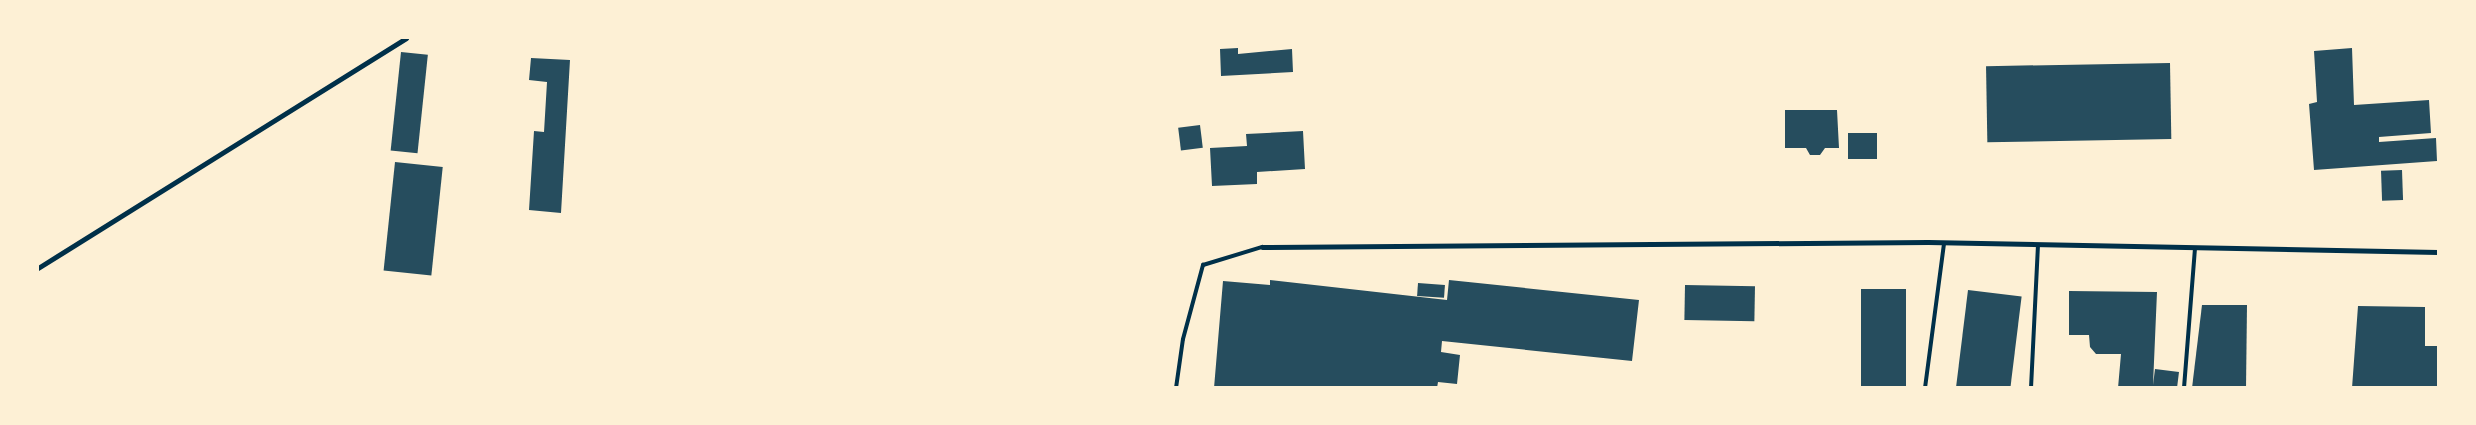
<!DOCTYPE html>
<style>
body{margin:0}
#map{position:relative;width:2476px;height:425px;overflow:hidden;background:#fdf0d5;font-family:"DejaVu Sans",sans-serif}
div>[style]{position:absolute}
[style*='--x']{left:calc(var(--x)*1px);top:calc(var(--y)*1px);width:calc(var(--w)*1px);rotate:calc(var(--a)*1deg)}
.building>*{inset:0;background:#264d5e;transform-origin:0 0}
.service>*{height:4px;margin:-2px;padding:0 2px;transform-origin:2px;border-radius:2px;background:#003049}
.minor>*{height:5px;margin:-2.5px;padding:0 2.5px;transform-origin:2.5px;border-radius:2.5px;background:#003049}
span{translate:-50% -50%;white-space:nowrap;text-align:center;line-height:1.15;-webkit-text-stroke:4.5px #fdf0d5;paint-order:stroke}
.frame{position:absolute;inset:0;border:39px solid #fdf0d5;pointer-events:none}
</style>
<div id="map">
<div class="building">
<div style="clip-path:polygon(1238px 48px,1238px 54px,1292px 49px,1293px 72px,1221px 76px,1220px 49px)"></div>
<div style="clip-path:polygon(2352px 48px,2354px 105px,2429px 100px,2431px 133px,2379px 137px,2379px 142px,2436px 138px,2437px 161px,2314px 170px,2309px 104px,2317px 102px,2314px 51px)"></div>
<div style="left:401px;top:52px;width:27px;height:99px;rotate:6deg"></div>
<div style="clip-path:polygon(531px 58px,570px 60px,561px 213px,529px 210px,534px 131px,544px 132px,547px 82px,529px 80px)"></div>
<div style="left:2170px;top:63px;width:76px;height:184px;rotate:89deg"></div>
<div style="clip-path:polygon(1785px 110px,1837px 110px,1839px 148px,1825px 148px,1820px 155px,1810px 155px,1806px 148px,1785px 148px)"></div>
<div style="left:1200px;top:125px;width:23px;height:22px;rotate:83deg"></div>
<div style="clip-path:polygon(1303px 131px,1305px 169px,1257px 172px,1257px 184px,1212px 186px,1210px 148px,1247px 146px,1246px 134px)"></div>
<div style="left:1848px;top:133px;width:29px;height:26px"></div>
<div style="left:395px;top:162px;width:48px;height:109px;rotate:6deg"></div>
<div style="left:2402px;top:170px;width:30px;height:21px;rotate:88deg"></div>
<div style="clip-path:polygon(1270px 280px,1447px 300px,1449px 280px,1639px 300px,1632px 361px,1442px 341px,1441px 352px,1460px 355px,1457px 384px,1438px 382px,1437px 388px,1214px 388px,1223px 281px,1270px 285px)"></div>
<div style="left:1418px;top:283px;width:27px;height:13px;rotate:4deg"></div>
<div style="left:1685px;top:285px;width:70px;height:35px;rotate:1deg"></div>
<div style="left:1861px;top:289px;width:45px;height:100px"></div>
<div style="left:1968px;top:290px;width:54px;height:99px;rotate:7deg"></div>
<div style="clip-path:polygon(2069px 291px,2157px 292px,2153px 385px,2155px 369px,2179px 372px,2177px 388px,2118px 388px,2121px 354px,2096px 354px,2090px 347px,2089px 335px,2069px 335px)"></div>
<div style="clip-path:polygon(2202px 305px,2247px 305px,2246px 388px,2192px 388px)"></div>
<div style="clip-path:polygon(2358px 306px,2425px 307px,2425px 346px,2438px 346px,2438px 388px,2352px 388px)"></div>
</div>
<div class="service">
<div style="--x:1176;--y:388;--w:49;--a:-81.9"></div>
<div style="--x:1183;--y:339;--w:77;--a:-74.9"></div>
<div style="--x:1203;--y:265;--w:62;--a:-17"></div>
<div style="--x:1925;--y:388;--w:146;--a:-82.5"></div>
<div style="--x:2031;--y:388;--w:143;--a:-87.2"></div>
<div style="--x:2184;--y:388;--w:139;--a:-85.5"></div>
</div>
<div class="minor">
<div style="--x:1262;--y:247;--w:666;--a:-0.43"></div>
<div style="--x:1928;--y:242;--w:510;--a:1.12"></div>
<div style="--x:38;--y:268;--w:434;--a:-32"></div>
</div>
<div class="frame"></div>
</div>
